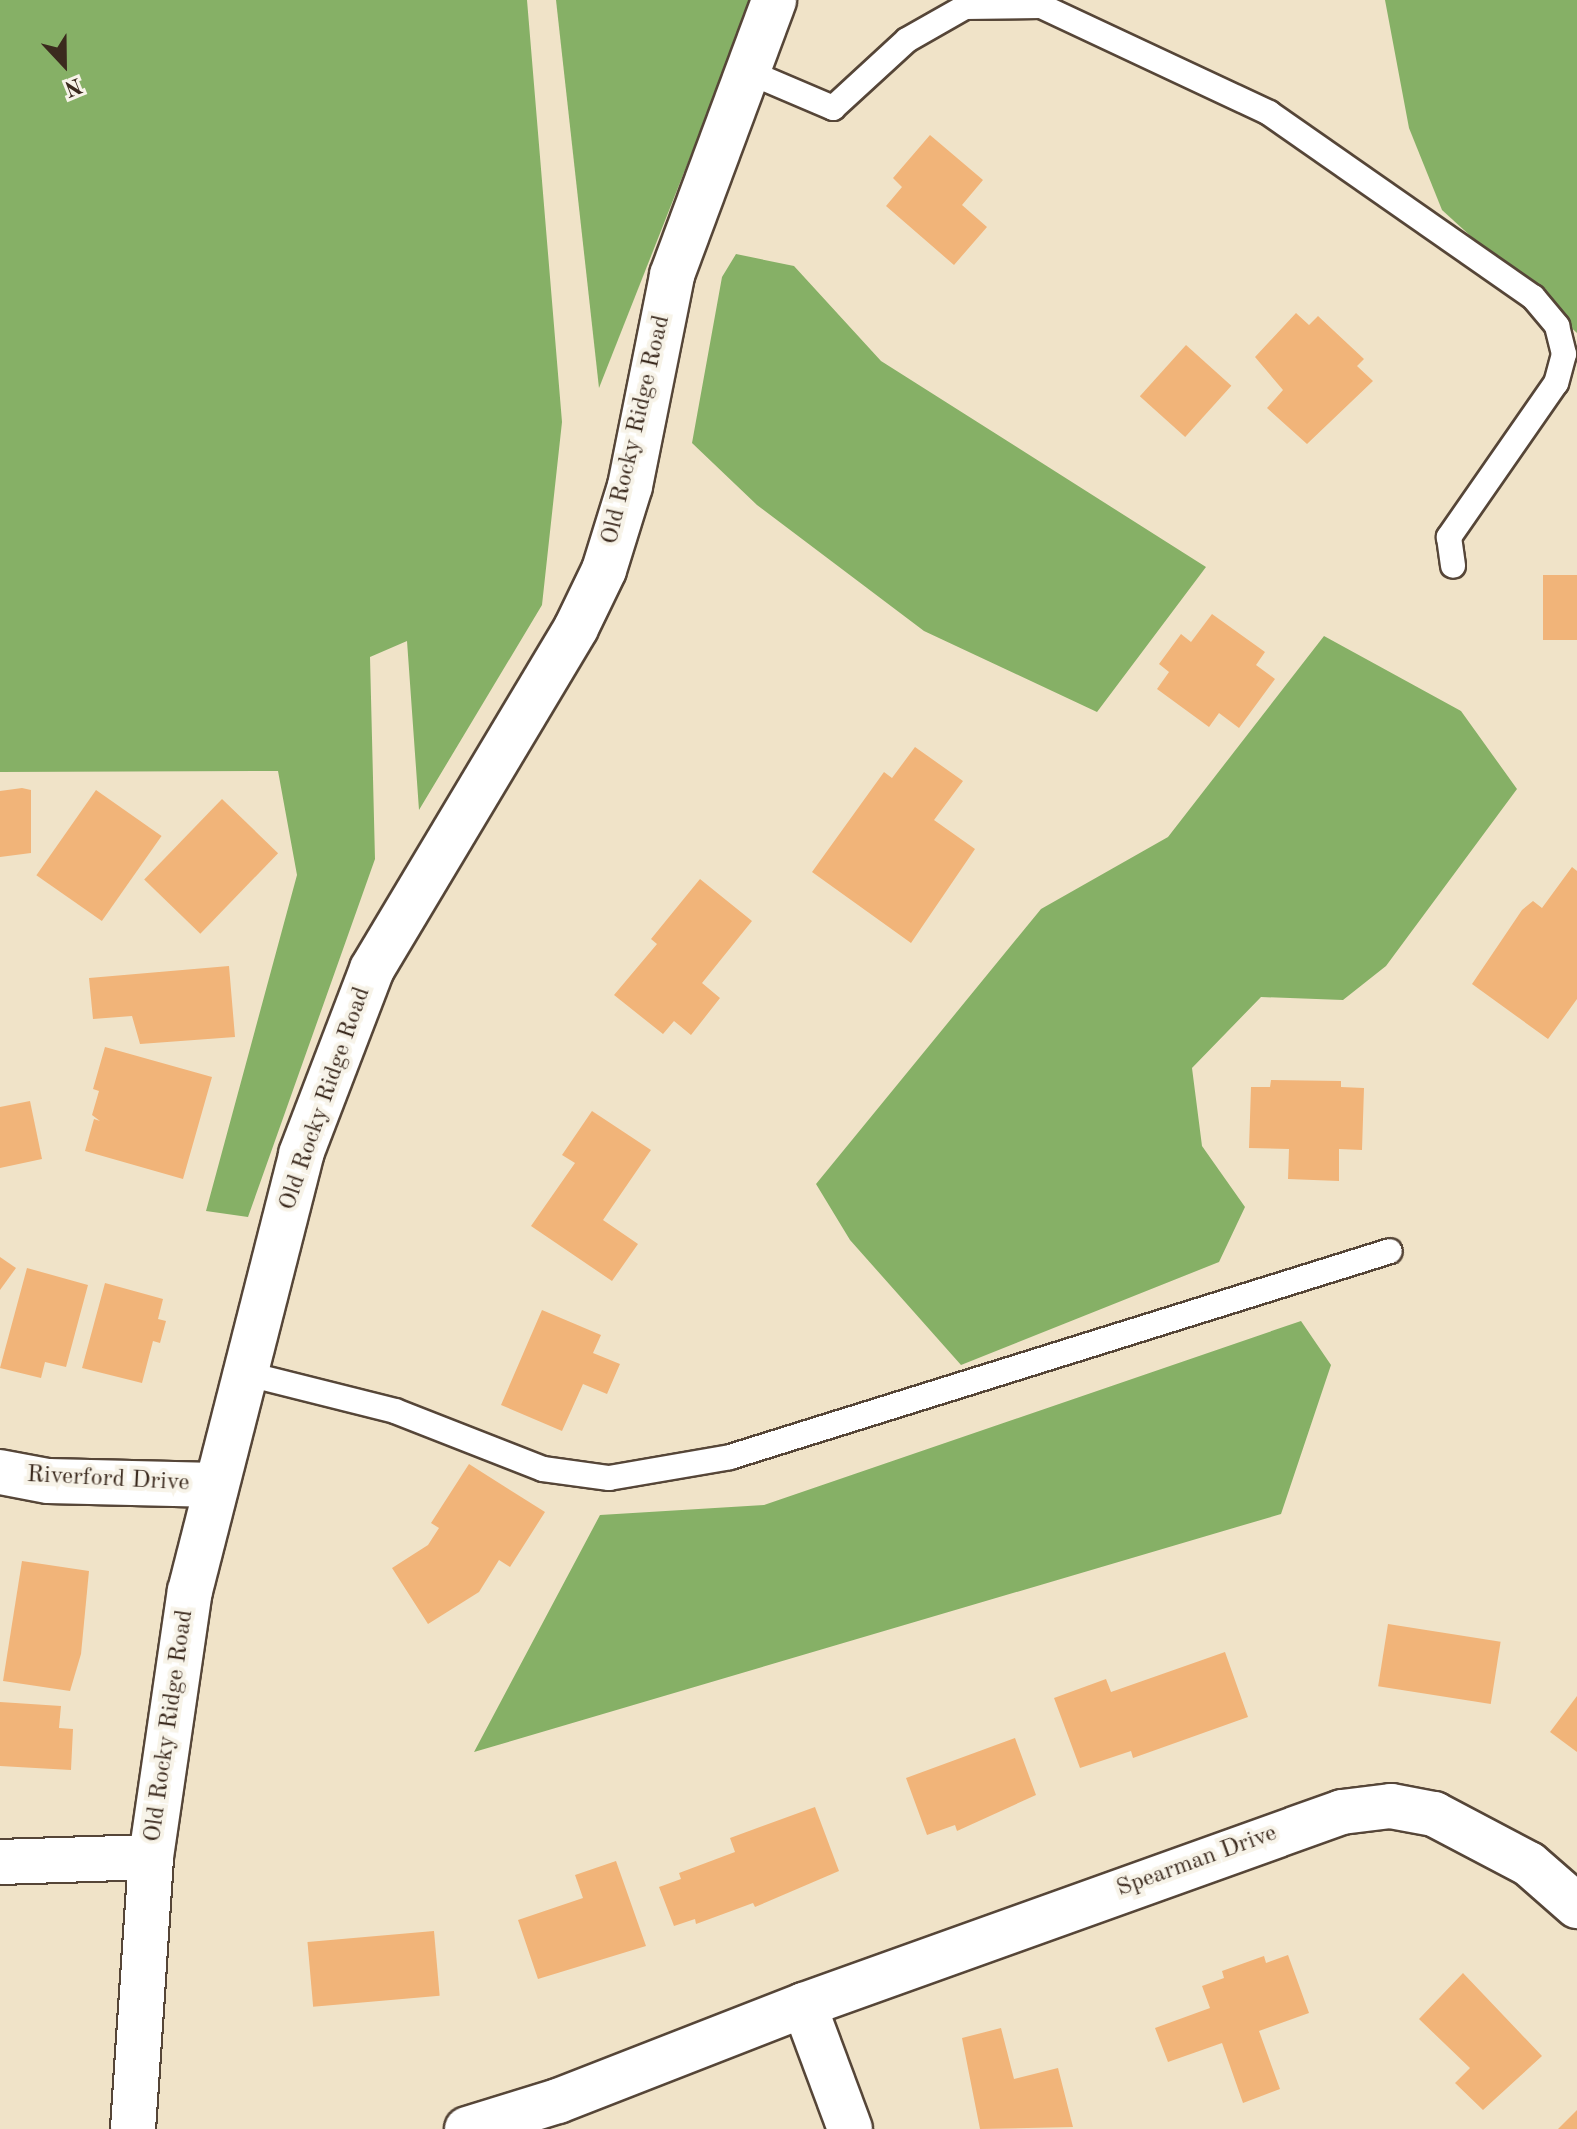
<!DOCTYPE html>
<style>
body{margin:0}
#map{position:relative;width:1577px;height:2129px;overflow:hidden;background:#f0e3c8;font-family:"Old Standard TT",serif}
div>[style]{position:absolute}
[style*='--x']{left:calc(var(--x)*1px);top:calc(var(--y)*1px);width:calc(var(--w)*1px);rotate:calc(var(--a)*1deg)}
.forest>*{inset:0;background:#86b066}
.building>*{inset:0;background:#f1b479;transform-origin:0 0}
.roads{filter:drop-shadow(2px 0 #564638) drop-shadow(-2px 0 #564638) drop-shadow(0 2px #564638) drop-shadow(0 -2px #564638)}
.service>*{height:24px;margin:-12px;padding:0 12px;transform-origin:12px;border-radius:12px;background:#fff}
.minor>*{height:44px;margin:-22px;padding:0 22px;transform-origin:22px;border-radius:22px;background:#fff}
.tertiary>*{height:44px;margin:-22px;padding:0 22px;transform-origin:22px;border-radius:22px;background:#fff}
span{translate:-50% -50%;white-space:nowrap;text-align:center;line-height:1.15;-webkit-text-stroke:8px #f7f3e8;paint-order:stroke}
.street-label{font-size:24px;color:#3b2a1e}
.north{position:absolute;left:24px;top:24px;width:80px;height:80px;-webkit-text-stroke:6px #f7f3e8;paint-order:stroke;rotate:158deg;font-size:22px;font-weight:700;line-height:32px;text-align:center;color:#3b2a1e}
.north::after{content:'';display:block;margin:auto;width:28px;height:36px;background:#3b2a1e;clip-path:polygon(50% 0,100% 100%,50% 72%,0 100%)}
</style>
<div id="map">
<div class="forest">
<div style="clip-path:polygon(0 0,527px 0,562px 422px,542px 605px,419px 810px,407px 641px,370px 657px,375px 859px,248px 1217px,206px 1211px,297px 875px,278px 771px,0 772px)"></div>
<div style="clip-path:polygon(556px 0,752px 0,599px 388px)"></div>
<div style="clip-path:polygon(1385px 0,1577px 0,1577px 333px,1442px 210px,1409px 128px)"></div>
<div style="clip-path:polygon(736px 254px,794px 266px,881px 361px,1206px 567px,1097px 712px,924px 631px,757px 505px,692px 443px,722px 277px)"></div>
<div style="clip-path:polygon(1324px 636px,1461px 711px,1517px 789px,1386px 966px,1343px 1000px,1261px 997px,1192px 1068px,1202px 1146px,1245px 1207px,1219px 1262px,961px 1365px,850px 1240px,816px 1184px,1041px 909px,1168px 837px)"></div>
<div style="clip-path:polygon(1301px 1321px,1331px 1365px,1281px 1514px,474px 1752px,600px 1515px,764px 1505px)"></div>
</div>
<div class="building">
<div style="clip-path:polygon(930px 135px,983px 180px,962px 205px,987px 227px,954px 265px,886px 206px,902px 187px,893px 178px)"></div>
<div style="clip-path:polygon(1296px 313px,1309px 325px,1318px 316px,1364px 359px,1357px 366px,1373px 381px,1307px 444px,1267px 408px,1283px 390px,1255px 357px)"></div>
<div style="left:1186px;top:345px;width:61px;height:69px;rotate:42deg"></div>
<div style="left:1577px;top:575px;width:65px;height:34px;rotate:90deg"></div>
<div style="clip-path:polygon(1212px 614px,1265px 652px,1256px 665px,1275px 679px,1239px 728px,1219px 713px,1209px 727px,1157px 689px,1169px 672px,1159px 664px,1181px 634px,1191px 642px)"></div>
<div style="clip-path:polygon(915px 747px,963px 781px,934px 820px,975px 849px,911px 943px,812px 872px,884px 772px,892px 778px)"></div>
<div style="clip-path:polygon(22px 788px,31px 790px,31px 853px,0 857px,0 791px)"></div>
<div style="left:96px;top:790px;width:80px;height:104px;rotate:35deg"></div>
<div style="left:222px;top:799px;width:78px;height:112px;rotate:44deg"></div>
<div style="clip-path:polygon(1572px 867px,1577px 871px,1577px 999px,1548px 1039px,1472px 984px,1522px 910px,1533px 901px,1542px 908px)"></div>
<div style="clip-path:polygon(700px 879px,752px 921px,702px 983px,720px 998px,691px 1035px,674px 1021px,663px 1034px,614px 995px,657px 944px,651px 939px)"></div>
<div style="clip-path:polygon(229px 966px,235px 1037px,140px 1044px,132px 1016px,93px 1019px,89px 978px)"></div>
<div style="clip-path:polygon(105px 1047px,212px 1077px,183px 1179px,85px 1151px,94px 1119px,100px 1121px,92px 1115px,99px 1091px,93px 1089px)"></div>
<div style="clip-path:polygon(1271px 1080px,1341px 1081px,1341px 1087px,1364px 1088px,1362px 1150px,1339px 1149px,1339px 1181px,1288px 1179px,1289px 1149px,1249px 1148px,1251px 1087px,1270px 1087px)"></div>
<div style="clip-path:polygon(30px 1101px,42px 1159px,0 1168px,0 1107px)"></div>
<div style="clip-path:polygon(592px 1111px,651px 1150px,603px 1220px,638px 1244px,612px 1281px,531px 1226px,575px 1163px,562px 1155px)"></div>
<div style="clip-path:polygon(0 1257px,16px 1268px,0 1290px)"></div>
<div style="clip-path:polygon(27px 1268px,88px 1285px,66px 1367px,45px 1362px,41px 1378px,0 1368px)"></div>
<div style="clip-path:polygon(105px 1283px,163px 1299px,158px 1319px,166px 1321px,160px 1343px,153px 1341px,142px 1383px,82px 1368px)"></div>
<div style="clip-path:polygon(542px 1310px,601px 1335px,593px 1353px,620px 1364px,607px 1394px,583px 1384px,562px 1431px,501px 1405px)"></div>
<div style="clip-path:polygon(469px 1464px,545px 1512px,510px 1567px,499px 1560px,479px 1592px,428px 1624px,392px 1568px,428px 1545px,439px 1528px,431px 1523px)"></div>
<div style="clip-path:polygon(22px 1561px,89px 1571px,81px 1654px,70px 1691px,3px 1681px)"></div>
<div style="left:1388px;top:1624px;width:114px;height:63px;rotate:9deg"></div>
<div style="clip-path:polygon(1225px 1652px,1248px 1717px,1133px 1758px,1131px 1751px,1080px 1768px,1054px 1698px,1106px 1679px,1111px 1692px)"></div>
<div style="clip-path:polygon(1577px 1696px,1577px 1752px,1550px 1732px)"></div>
<div style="clip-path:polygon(0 1702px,61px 1706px,59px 1728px,73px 1729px,71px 1770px,0 1766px)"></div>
<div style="clip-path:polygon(1015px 1738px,1036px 1795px,957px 1831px,955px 1825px,927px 1835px,906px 1778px)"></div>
<div style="clip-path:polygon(815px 1807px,839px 1871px,755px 1907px,753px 1903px,696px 1924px,695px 1919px,674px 1926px,659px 1887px,681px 1879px,679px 1873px,735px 1852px,730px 1838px)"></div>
<div style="clip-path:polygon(616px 1861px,646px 1946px,538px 1979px,518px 1920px,583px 1898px,575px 1875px)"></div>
<div style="left:434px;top:1931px;width:65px;height:127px;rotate:85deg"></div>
<div style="clip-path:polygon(1288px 1955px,1309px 2013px,1259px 2031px,1280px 2089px,1243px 2103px,1222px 2043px,1168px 2062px,1155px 2028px,1210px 2008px,1202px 1986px,1224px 1978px,1222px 1971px,1264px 1956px,1266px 1963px)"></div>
<div style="clip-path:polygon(1463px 1973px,1542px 2056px,1483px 2110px,1455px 2083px,1470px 2068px,1419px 2019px)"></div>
<div style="clip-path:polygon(1001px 2028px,1014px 2079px,1058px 2068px,1073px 2127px,980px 2129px,962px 2038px)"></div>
<div style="clip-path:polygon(1577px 2110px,1577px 2129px,1558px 2129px)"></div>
</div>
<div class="roads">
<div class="service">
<div style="--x:744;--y:70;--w:97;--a:23.1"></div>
<div style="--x:833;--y:108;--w:100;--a:-42.6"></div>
<div style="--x:907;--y:40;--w:67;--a:-29.6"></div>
<div style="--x:965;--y:7;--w:76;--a:-0.8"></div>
<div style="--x:1041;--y:6;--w:252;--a:25.1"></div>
<div style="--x:1269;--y:113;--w:322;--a:34.9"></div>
<div style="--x:1533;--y:297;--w:38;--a:50"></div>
<div style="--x:1557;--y:326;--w:29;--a:76"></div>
<div style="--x:1564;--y:354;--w:30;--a:105"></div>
<div style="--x:1556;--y:383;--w:188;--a:124.8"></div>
<div style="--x:1449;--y:537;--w:29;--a:82"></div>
<div style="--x:244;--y:1373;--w:156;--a:14.1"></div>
<div style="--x:395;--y:1411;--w:159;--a:21.4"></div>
<div style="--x:543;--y:1469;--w:67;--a:7.8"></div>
<div style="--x:609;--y:1478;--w:123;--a:-9.8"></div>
<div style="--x:730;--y:1457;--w:691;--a:-17.33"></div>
</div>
<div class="minor">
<div style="--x:0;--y:1472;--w:49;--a:10.6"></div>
<div style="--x:48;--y:1481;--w:168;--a:1.4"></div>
<div style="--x:0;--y:1862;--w:151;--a:-1.9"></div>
<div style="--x:804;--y:2005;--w:132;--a:69.6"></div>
<div style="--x:467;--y:2129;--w:95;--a:-17.1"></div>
<div style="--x:558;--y:2101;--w:264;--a:-21.3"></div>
<div style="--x:804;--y:2005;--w:572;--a:-19.73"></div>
<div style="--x:1342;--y:1812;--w:49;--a:-7"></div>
<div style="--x:1391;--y:1806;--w:44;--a:10.5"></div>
<div style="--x:1434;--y:1814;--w:107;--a:27.8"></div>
<div style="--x:1529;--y:1864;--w:64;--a:41.2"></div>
</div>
<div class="tertiary">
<div style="--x:133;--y:2129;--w:273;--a:-86.2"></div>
<div style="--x:151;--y:1857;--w:269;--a:-81.7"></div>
<div style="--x:190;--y:1591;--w:451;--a:-75.7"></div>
<div style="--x:301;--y:1154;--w:198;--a:-69"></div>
<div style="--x:372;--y:969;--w:397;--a:-59.1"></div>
<div style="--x:576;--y:628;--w:64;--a:-64.2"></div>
<div style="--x:604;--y:570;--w:88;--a:-72.8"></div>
<div style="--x:630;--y:486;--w:215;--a:-78.7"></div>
<div style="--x:672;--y:275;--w:293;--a:-69.6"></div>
</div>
</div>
<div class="street-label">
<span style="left:637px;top:430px;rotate:-77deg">Old Rocky Ridge Road</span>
<span style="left:326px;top:1099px;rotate:-71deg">Old Rocky Ridge Road</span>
<span style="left:108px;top:1480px;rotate:3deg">Riverford Drive</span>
<span style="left:170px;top:1726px;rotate:-82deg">Old Rocky Ridge Road</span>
<span style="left:1197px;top:1862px;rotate:-20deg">Spearman Drive</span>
</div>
<div class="north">N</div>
</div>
